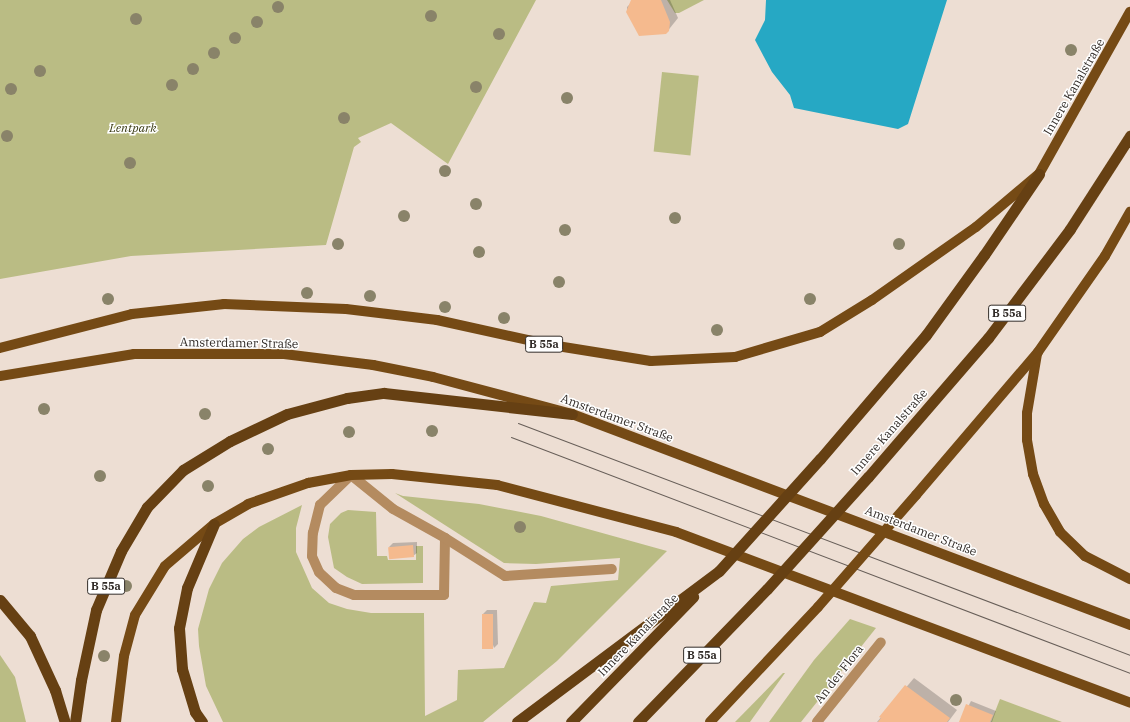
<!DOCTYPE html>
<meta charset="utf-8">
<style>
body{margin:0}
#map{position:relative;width:1130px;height:722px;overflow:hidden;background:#edded3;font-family:"IBM Plex Serif",serif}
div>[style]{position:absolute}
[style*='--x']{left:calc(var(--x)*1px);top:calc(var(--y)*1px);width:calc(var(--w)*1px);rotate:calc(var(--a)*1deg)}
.green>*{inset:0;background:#babc84;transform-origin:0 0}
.water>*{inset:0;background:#26a8c4}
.shadow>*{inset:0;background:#0003}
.building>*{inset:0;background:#f5ba8e;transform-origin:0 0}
.service>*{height:10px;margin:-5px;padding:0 5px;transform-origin:5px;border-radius:5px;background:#b48b60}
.minor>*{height:10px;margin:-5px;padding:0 5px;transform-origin:5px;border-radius:5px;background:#b48b60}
.primary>*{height:10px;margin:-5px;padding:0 5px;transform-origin:5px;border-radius:5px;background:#754a15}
.trunk>*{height:11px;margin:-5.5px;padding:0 5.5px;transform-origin:5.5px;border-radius:5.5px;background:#664013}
.tram>*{height:1px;margin:-0.5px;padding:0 0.5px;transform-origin:0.5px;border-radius:0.5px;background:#675e58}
.primary-bridge>*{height:10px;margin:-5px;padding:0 5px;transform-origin:5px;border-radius:5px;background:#754a15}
.trunk-bridge>*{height:11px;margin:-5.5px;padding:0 5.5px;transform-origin:5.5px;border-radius:5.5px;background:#664013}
.trees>*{width:12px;height:12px;margin:-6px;border-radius:50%;background:#898369}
span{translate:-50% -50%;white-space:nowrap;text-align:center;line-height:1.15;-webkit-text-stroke:3px #fff;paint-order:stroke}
.shield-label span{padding:1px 3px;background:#fff;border:1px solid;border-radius:3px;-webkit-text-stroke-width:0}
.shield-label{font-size:11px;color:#322c28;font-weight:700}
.street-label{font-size:12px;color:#322c28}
.park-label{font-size:12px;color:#383913;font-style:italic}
</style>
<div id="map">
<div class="green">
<div style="clip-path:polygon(0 0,536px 0,448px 164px,391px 123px,358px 138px,361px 142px,354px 147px,326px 245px,131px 256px,0 279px)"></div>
<div style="clip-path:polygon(667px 0,704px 0,679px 13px,675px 13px)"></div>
<div style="left:662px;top:72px;width:37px;height:80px;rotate:6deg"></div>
<div style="clip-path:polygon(395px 493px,403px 496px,479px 504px,541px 516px,667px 551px,557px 661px,483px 722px,223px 722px,206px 686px,199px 646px,198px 629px,209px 589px,222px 563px,243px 539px,259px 527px,302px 505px,296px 528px,296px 552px,312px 588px,329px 603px,347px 609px,371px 613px,424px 613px,425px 716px,457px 700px,458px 670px,504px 668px,534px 602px,546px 603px,551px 586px,618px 580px,620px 558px,536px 564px,504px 563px)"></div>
<div style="clip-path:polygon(348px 510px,376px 512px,377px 556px,387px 556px,388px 560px,416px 560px,416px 546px,423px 546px,423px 583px,362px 584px,347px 577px,334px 568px,328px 537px,330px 524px,341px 513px)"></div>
<div style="clip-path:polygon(850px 619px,876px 628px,801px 722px,769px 722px,814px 660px)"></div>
<div style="clip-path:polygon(0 655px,15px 677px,26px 722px,0 722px)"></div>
<div style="clip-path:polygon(783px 673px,785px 673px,750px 722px,735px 722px)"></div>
<div style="clip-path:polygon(1000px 699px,1062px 722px,991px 722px)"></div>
</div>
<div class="water">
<div style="clip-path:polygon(766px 0,947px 0,908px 124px,898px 129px,794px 108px,790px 95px,772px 72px,755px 40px,765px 20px)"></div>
</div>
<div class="shadow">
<div style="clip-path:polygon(634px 0,670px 0,678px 18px,666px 33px,627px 11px,627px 7px)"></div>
<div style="clip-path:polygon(417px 542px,417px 553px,413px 556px,389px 547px,393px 543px)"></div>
<div style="clip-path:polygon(487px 610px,497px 610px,498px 644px,494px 648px,483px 614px)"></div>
<div style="clip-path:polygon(914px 678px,957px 710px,948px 722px,877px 722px)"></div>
<div style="clip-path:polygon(971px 701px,996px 711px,992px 722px,960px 722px)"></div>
</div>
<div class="building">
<div style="clip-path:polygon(631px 0,661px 0,670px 22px,669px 31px,666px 34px,639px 36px,626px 12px)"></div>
<div style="left:413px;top:545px;width:12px;height:25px;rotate:85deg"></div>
<div style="left:482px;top:614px;width:11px;height:35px"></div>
<div style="clip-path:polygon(905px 685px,950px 718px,947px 722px,878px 722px,881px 718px,879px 717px)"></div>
<div style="clip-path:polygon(966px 704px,993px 715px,990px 722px,959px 722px)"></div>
</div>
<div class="service">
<div style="--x:445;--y:538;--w:57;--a:91"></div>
<div style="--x:444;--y:595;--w:90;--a:180"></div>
<div style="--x:354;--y:595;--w:19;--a:-159"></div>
<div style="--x:336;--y:588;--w:23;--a:-137"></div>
<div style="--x:319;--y:572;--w:17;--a:-114"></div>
<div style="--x:312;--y:556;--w:23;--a:-88"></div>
<div style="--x:313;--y:533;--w:29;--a:-76"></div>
<div style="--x:320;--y:505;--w:43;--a:-44.1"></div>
<div style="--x:351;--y:475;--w:54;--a:39"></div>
<div style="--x:393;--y:509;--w:60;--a:29.1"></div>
<div style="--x:445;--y:538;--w:71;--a:32.3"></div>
<div style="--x:505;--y:576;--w:107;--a:-3.7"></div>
</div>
<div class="minor">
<div style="--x:817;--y:722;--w:102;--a:-51.3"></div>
</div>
<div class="primary">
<div style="--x:0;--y:348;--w:136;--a:-14.4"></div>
<div style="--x:132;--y:314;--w:93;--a:-6.2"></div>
<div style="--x:224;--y:304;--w:122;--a:2.3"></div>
<div style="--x:346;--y:309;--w:92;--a:6.9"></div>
<div style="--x:437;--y:320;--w:117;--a:12.4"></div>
<div style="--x:551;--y:345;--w:101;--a:9.1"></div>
<div style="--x:651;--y:361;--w:84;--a:-2.7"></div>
<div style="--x:735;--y:357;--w:89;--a:-16.4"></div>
<div style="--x:820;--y:332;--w:61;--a:-31.6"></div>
<div style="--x:872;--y:300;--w:127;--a:-35.1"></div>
<div style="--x:976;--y:227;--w:82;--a:-40.1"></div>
<div style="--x:1039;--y:174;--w:186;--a:-60.7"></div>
<div style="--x:1037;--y:354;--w:60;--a:99.6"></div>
<div style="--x:1027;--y:413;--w:27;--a:90"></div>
<div style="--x:1027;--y:440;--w:35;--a:80"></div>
<div style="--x:1033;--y:474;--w:32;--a:70"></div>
<div style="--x:1044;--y:504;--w:32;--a:60"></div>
<div style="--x:1060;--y:532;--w:35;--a:44"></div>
<div style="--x:1085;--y:556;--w:51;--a:27.1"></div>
<div style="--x:0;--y:376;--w:136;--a:-9.3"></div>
<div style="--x:134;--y:354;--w:150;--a:0"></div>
<div style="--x:284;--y:354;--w:90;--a:7"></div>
<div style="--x:373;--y:365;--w:61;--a:11.3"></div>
<div style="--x:433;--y:377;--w:144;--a:14.9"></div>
<div style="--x:572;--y:414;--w:597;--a:20.71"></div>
<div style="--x:916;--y:495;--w:188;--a:-49.5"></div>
<div style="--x:1038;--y:352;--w:117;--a:-55.1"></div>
<div style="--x:1105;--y:256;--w:51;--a:-60.4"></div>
<div style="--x:116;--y:722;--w:66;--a:-83.1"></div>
<div style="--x:124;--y:656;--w:42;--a:-75"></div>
<div style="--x:135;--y:615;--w:57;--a:-58.5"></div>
<div style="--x:165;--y:566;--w:65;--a:-40.6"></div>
<div style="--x:214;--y:524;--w:39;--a:-30"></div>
<div style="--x:248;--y:504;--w:64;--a:-19.3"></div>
<div style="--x:308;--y:483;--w:44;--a:-10.5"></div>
<div style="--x:351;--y:475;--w:41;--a:-1.4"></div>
<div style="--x:392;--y:474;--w:106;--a:6"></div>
<div style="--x:497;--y:485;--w:185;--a:14.7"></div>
<div style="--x:676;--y:532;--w:485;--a:20.6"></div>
<div style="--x:710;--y:722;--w:158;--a:-46.8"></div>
</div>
<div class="trunk">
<div style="--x:820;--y:459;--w:163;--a:-49.5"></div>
<div style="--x:926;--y:335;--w:99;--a:-54.1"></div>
<div style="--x:984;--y:255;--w:98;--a:-55.8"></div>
<div style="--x:868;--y:477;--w:184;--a:-49.2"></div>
<div style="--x:988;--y:338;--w:136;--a:-53"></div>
<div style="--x:1070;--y:229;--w:111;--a:-57.2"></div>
<div style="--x:0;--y:600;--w:47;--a:50.2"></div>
<div style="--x:30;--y:636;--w:60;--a:65.2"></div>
<div style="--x:55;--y:690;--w:34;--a:73"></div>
<div style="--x:75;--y:722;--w:42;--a:-81.9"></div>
<div style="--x:81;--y:680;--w:72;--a:-77.9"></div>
<div style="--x:96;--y:610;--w:64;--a:-67"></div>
<div style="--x:121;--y:551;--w:51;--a:-59.4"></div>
<div style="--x:147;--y:507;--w:52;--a:-45.8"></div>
<div style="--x:183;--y:470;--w:55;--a:-31.7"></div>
<div style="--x:230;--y:441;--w:63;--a:-25.3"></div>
<div style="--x:287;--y:414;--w:62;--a:-14.9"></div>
<div style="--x:347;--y:398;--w:37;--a:-8"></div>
<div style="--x:384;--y:393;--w:189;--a:6.4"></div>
<div style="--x:202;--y:722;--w:12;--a:-125"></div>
<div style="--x:195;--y:712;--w:45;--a:-106.8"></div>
<div style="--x:182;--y:669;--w:41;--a:-94.2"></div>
<div style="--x:179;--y:628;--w:41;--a:-78.7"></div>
<div style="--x:187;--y:588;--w:69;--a:-67.1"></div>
<div style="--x:517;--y:722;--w:252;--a:-36.8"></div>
<div style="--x:571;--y:722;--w:175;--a:-45.7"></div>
<div style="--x:638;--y:722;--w:185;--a:-45.9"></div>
</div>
<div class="tram">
<div style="--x:518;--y:423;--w:654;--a:20.76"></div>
<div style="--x:511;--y:437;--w:662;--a:20.87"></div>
</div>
<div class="primary-bridge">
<div style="--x:818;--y:607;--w:149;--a:-48.8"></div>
</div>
<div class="trunk-bridge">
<div style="--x:719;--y:571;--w:151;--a:-48"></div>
<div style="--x:767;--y:589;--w:151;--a:-48"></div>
</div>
<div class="trees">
<div style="left:278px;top:7px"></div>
<div style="left:431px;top:16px"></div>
<div style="left:136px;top:19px"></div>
<div style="left:257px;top:22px"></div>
<div style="left:499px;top:34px"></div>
<div style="left:235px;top:38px"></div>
<div style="left:1071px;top:50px"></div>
<div style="left:214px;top:53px"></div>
<div style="left:193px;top:69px"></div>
<div style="left:40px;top:71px"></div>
<div style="left:172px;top:85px"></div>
<div style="left:476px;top:87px"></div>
<div style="left:11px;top:89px"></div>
<div style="left:567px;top:98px"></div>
<div style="left:344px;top:118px"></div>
<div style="left:7px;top:136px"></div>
<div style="left:130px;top:163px"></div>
<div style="left:445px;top:171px"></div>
<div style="left:476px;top:204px"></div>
<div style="left:404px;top:216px"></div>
<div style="left:675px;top:218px"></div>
<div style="left:565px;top:230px"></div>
<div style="left:338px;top:244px"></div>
<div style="left:899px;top:244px"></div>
<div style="left:479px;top:252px"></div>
<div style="left:559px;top:282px"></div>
<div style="left:307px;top:293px"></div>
<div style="left:370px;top:296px"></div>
<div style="left:108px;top:299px"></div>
<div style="left:810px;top:299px"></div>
<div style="left:445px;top:307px"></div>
<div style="left:504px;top:318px"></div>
<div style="left:717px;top:330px"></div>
<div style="left:44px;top:409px"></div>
<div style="left:205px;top:414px"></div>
<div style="left:432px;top:431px"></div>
<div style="left:349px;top:432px"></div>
<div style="left:268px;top:449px"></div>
<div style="left:100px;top:476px"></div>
<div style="left:208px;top:486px"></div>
<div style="left:520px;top:527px"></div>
<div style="left:126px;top:586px"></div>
<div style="left:104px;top:656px"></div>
<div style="left:956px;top:700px"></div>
</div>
<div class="shield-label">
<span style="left:1007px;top:313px">B 55a</span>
<span style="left:544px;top:344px">B 55a</span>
<span style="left:106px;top:586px">B 55a</span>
<span style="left:702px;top:655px">B 55a</span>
</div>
<div class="street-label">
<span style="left:1074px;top:87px;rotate:-60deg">Innere Kanalstraße</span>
<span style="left:239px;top:343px;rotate:1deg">Amsterdamer Straße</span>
<span style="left:617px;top:418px;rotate:20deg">Amsterdamer Straße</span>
<span style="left:889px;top:432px;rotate:-49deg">Innere Kanalstraße</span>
<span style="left:921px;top:531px;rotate:21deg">Amsterdamer Straße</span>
<span style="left:638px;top:635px;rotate:-46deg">Innere Kanalstraße</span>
<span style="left:839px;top:674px;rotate:-52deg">An der Flora</span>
</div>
<div class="park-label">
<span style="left:133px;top:128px">Lentpark</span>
</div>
</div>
